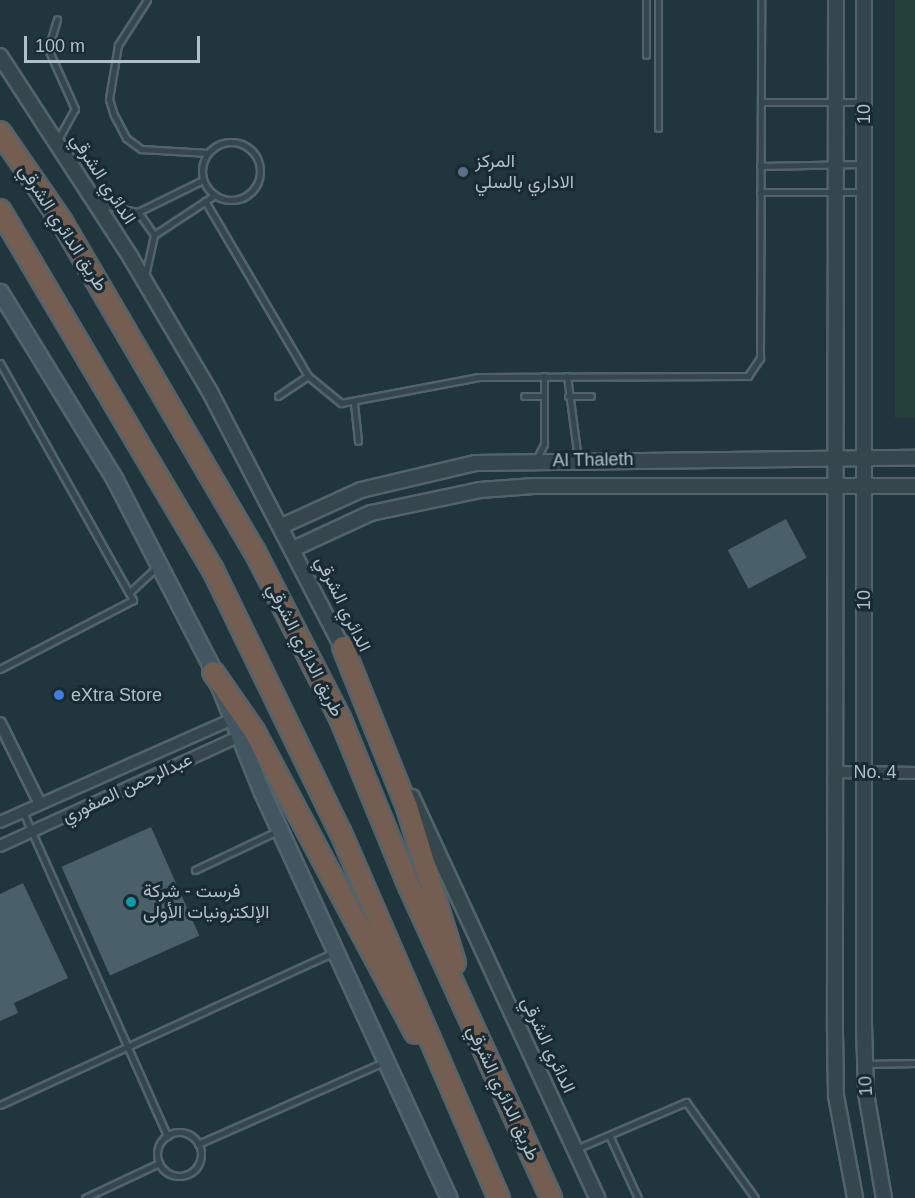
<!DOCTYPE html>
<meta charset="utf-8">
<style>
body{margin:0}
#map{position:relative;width:915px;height:1198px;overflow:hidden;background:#21353d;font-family:Helvetica,Vazirmatn,sans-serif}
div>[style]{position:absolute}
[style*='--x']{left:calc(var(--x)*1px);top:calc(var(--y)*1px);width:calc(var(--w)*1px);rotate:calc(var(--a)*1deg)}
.green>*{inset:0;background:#24403b;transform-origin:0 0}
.building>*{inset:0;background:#495f69;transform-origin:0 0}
.roads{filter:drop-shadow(2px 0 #53636b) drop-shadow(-2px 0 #53636b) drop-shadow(0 2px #53636b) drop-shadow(0 -2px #53636b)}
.service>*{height:5px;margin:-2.5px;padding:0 2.5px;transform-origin:2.5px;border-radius:2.5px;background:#35464d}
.service>.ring{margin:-2.5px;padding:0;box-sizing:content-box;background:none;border:5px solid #35464d;border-radius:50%}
.minor>*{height:10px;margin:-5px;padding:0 5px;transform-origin:5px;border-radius:5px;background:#35464d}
.tertiary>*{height:14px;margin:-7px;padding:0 7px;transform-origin:7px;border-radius:7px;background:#35464d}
.secondary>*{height:15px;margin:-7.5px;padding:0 7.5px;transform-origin:7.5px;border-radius:7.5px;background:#425661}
.motorway>*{height:20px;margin:-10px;padding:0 10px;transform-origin:10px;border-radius:10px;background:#745d51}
.dots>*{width:16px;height:16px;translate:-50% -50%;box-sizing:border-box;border:3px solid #1a2a32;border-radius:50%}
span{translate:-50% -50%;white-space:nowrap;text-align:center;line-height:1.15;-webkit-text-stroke:6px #1a2a32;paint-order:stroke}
.street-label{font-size:18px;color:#b0c0c9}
.poi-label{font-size:18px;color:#b0c0c9}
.left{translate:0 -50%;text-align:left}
.scale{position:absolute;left:24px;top:36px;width:176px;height:27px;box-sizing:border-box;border:3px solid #b0c0c9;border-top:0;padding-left:8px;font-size:18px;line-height:21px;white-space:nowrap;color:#b0c0c9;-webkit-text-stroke:4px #1a2a32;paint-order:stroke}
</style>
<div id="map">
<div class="green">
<div style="left:895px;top:0;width:20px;height:418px"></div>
</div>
<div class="building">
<div style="left:786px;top:519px;width:44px;height:66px;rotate:62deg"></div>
<div style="left:151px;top:827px;width:119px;height:98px;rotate:66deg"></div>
<div style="clip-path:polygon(23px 883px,68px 978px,14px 1003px,18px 1013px,0 1021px,0 894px)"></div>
</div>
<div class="roads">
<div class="service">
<div style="--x:147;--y:0;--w:54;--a:122.8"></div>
<div style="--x:118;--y:45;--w:55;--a:99.5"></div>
<div style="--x:109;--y:99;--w:17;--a:73"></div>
<div style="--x:114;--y:115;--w:26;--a:62"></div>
<div style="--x:126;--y:138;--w:19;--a:36"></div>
<div style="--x:141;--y:149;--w:67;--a:3.4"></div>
<div style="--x:646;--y:0;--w:55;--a:90"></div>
<div style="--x:658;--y:0;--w:128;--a:90"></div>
<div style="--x:761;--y:102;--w:101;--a:0"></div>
<div style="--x:57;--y:141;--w:37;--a:-61"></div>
<div style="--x:75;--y:109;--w:66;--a:-114.2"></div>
<div style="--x:48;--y:49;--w:31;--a:-73"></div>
<div class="ring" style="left:202px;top:142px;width:53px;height:53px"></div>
<div style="--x:760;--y:166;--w:102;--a:-1.1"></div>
<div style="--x:760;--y:192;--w:104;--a:0"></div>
<div style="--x:205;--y:201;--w:203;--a:59.5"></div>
<div style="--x:308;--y:376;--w:43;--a:39.3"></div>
<div style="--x:341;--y:403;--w:139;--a:-10.7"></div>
<div style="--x:478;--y:377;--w:270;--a:-0.2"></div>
<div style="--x:748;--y:376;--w:22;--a:-56"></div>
<div style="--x:760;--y:358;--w:358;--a:-89.8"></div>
<div style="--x:99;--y:204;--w:40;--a:12"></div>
<div style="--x:138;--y:212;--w:28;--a:55"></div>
<div style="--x:154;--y:235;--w:42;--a:102.4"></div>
<div style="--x:138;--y:212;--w:72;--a:-26.2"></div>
<div style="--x:154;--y:235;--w:73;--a:-33.3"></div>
<div style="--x:0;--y:363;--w:272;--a:60.7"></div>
<div style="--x:133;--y:600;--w:150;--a:152.6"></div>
<div style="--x:567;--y:376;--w:85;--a:82.5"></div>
<div style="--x:278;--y:396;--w:36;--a:-34"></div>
<div style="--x:524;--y:396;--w:20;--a:0"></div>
<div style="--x:568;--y:396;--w:23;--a:0"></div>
<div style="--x:354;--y:403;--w:38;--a:84"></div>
<div style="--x:536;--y:460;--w:18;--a:-63"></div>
<div style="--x:544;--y:444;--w:68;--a:-90"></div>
<div style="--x:130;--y:592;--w:37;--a:-43"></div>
<div style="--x:23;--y:812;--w:355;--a:66"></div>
<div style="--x:195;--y:870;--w:91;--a:-25.4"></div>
<div style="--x:867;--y:1064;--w:48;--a:-1.2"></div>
<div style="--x:0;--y:1105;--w:367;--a:-24.6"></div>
<div class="ring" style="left:157px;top:1132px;width:39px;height:39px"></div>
<div style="--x:609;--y:1135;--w:69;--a:65.3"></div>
<div style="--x:198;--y:1144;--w:203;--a:-23.8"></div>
<div style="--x:576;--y:1149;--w:120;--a:-23.1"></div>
<div style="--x:686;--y:1102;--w:118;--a:54.3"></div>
<div style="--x:85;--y:1198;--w:82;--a:-25.3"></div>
</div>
<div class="minor">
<div style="--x:0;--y:723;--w:90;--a:63.7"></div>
<div style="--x:835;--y:772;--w:80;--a:0.7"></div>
<div style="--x:0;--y:822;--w:259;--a:-23.9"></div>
<div style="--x:0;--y:846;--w:269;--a:-24.6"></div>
</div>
<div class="tertiary">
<div style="--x:836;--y:0;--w:1031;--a:90.06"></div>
<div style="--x:835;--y:1031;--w:65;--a:89.1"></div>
<div style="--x:836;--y:1096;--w:104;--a:79.4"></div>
<div style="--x:864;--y:0;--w:1025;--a:90"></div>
<div style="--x:864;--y:1025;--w:68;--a:88.3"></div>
<div style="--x:866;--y:1093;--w:107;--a:80.3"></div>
<div style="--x:0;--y:56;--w:241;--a:57"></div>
<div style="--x:131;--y:258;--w:158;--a:59.5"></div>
<div style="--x:211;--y:394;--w:293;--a:62.6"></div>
<div style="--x:282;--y:526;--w:87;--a:-24.5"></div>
<div style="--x:361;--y:490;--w:117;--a:-13.3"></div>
<div style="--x:475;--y:463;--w:440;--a:-0.7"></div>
<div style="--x:293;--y:549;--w:86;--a:-24.8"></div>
<div style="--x:371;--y:513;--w:111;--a:-11.9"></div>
<div style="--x:480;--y:490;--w:54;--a:-4.2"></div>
<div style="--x:534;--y:486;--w:381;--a:0"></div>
<div style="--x:412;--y:797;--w:442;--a:65.2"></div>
</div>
<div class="secondary">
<div style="--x:0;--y:292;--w:220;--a:58.5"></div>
<div style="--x:115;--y:480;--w:207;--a:62.7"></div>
<div style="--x:210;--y:664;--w:138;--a:67.9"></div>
<div style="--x:262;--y:792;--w:447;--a:65.3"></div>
</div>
<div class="motorway">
<div style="--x:0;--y:132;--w:109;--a:55.4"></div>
<div style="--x:62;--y:222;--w:380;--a:59.7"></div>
<div style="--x:254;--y:550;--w:189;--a:62.9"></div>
<div style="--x:340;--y:718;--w:182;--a:67.7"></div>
<div style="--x:409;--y:886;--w:343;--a:65.5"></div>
<div style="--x:0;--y:210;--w:418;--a:59.4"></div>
<div style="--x:213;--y:570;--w:290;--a:64.1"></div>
<div style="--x:340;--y:831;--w:400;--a:66.6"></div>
<div style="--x:343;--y:647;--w:172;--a:68.2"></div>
<div style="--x:407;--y:807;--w:163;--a:72.9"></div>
<div style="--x:213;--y:672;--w:72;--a:55.2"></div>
<div style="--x:254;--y:731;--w:342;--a:61.9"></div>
</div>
</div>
<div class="dots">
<div style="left:463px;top:172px;background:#5c6f8a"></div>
<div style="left:59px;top:695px;background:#3f7fe0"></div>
<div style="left:131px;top:902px;background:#0f9aa8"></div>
</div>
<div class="street-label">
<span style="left:864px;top:114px;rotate:-90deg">10</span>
<span style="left:103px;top:179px;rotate:57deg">الدائري الشرقي</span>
<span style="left:63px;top:228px;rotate:57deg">طريق الدائري الشرقي</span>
<span style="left:593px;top:460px;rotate:-1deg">Al Thaleth</span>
<span style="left:864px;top:600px;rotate:-90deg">10</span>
<span style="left:343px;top:604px;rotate:64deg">الدائري الشرقي</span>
<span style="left:305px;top:650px;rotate:63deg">طريق الدائري الشرقي</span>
<span style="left:875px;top:772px">No. 4</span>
<span style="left:127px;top:788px;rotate:-25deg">عبدالرحمن الصفوري</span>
<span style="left:548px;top:1045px;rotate:65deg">الدائري الشرقي</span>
<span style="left:866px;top:1086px;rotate:-93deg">10</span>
<span style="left:503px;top:1093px;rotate:65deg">طريق الدائري الشرقي</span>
</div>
<div class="poi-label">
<span class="left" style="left:475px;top:172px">المركز<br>الاداري بالسلي</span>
<span class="left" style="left:71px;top:695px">eXtra Store</span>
<span class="left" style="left:143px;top:902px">فرست - شركة<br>الإلكترونيات الأولى</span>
</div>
<div class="scale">100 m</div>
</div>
